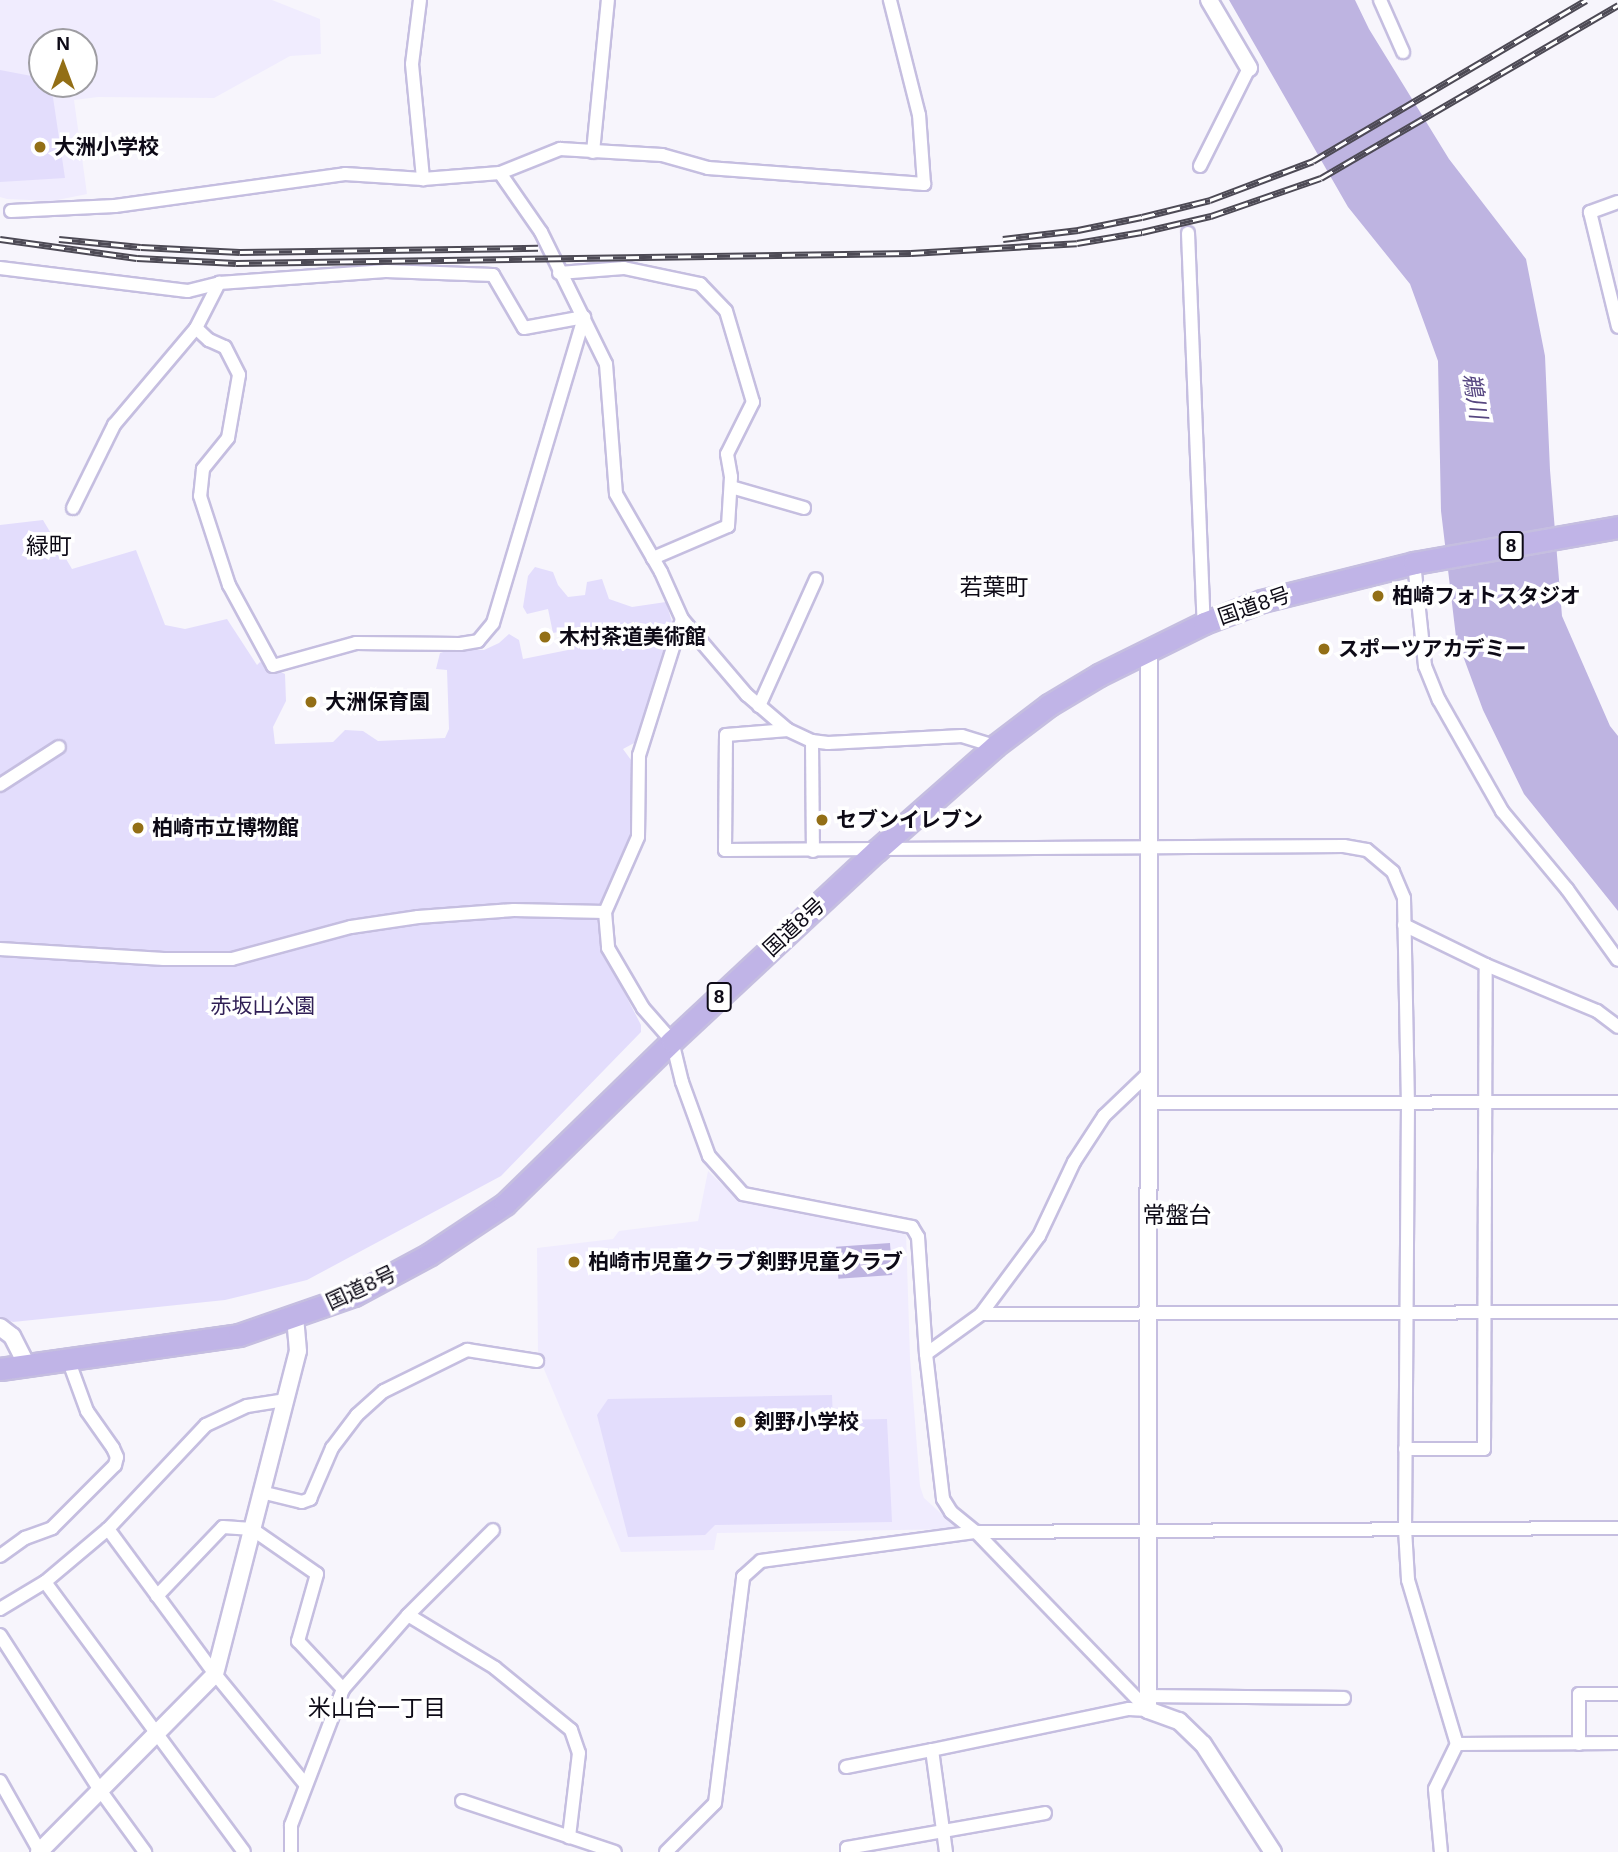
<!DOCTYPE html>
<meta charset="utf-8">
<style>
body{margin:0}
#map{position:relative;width:1618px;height:1852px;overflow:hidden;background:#f7f5fc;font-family:Arial,"Noto Sans JP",sans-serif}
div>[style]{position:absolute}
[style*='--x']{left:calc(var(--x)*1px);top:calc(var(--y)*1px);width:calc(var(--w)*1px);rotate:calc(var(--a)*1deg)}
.built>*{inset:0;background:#f0ecfe}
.green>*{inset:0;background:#e3ddfc}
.water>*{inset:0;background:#beb4e1;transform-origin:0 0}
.roads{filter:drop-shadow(2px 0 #c5bee0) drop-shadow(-2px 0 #c5bee0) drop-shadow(0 2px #c5bee0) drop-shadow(0 -2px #c5bee0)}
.minor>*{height:12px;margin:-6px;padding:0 6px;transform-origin:6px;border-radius:6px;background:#fff}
.tertiary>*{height:16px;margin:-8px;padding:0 8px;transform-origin:8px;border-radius:8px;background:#fff}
.trunk>*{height:21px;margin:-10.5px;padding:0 10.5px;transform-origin:10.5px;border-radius:10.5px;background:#c0b4e7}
.rail>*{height:7px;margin-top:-3.5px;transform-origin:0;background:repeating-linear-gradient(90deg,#fff 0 13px,#4d4a55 0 26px);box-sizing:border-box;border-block:2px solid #4d4a55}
.dots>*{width:19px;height:19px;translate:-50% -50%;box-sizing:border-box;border:4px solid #fff;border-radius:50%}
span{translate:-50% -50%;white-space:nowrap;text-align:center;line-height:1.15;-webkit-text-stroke:7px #fff;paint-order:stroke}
.shield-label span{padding:2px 5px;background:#fff;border:2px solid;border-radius:5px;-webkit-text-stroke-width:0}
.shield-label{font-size:19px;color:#0d0a16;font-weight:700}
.poi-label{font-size:21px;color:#0d0a16;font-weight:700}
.left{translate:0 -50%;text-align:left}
.street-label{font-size:21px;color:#0d0a16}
.park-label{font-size:21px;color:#312056}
.water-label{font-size:23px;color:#564680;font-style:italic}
.neighbourhood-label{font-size:23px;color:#0d0a16}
.north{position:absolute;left:28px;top:28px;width:70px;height:70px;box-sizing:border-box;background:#fff;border:2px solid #9e9da2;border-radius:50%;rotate:0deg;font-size:19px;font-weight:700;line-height:28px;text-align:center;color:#0d0a16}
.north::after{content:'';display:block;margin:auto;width:24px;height:32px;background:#936f16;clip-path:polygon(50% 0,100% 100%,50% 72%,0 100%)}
</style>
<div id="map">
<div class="built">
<div style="clip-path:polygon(evenodd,0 0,272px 0,320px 19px,321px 54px,290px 56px,214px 98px,98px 97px,74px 100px,87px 194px,52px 201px,7px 199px,0 197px,0 0,42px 42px,84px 42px,84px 84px,42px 84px,42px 42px)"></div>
<div style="clip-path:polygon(708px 1171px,734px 1196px,756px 1205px,906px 1232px,910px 1358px,920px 1486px,924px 1498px,958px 1529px,717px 1533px,714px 1550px,621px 1552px,538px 1355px,537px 1248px,613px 1239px,619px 1231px,698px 1221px)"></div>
</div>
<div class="green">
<div style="clip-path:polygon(0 70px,42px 78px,42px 84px,51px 84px,65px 178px,0 182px)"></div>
<div style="clip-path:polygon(43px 520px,72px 569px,136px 550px,165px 625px,185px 629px,227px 619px,257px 665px,260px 662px,285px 674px,286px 701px,273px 727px,275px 744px,333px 742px,345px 730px,363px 731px,378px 741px,445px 738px,449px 729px,447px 670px,436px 669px,440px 653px,453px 649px,484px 650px,499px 643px,509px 634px,519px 640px,523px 659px,573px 649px,569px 630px,553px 633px,548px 609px,527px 614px,523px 607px,528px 576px,535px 567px,553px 572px,558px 585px,568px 597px,585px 595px,587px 582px,602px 579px,609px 599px,632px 607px,666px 602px,673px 625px,673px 650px,648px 729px,636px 742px,623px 749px,631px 760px,633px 821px,619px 882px,601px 901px,603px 951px,641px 1025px,641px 1032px,501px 1176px,307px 1280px,225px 1300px,13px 1322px,0 1317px,0 525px)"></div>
<div style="clip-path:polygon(832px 1395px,833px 1420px,887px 1419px,892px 1522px,715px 1525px,705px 1535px,628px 1537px,597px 1415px,608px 1399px)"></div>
</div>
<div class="water">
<div style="clip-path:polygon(1229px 0,1355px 0,1369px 29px,1449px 159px,1526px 259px,1545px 356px,1550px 470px,1562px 616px,1610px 726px,1618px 736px,1618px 911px,1524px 794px,1483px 710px,1456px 637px,1441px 511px,1438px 361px,1410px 284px,1348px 207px)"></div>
<div style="left:890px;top:1243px;width:32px;height:54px;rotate:86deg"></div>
</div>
<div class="roads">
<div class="minor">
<div style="--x:420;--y:0;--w:64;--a:97.1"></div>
<div style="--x:412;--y:64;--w:116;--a:84.5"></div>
<div style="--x:1380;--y:0;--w:57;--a:66.1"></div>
<div style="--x:593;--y:152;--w:153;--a:-84.4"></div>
<div style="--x:1200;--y:166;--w:110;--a:-63.4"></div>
<div style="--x:500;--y:173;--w:72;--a:55.2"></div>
<div style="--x:541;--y:232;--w:147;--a:63.8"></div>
<div style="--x:606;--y:364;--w:130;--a:85.6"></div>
<div style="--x:616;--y:494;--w:90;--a:60"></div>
<div style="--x:661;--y:572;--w:51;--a:65.9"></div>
<div style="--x:682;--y:619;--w:100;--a:49.5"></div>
<div style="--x:747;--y:695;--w:54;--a:40.5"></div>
<div style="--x:788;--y:730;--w:26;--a:25"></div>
<div style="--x:812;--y:741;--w:16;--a:7"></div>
<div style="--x:828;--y:743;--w:134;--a:-3"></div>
<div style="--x:962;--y:736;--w:34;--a:17"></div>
<div style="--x:1618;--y:202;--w:30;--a:160"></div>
<div style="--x:1590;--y:212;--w:118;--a:76.3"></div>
<div style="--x:11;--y:211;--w:104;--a:-2.8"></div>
<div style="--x:115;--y:206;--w:232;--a:-7.9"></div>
<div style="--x:345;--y:174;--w:78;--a:3.7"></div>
<div style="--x:423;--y:179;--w:77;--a:-4.5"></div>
<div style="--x:500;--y:173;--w:65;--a:-21.8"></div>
<div style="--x:560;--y:149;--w:102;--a:3.4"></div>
<div style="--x:662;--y:155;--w:48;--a:15.8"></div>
<div style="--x:708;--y:168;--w:217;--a:4.2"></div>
<div style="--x:924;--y:184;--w:69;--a:-94.1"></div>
<div style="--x:919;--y:115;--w:119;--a:-104.2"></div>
<div style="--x:1188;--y:233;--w:390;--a:87.7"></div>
<div style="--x:0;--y:268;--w:189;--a:7"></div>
<div style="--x:188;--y:291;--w:32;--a:-14"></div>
<div style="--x:219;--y:283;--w:167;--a:-4.1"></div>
<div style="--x:386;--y:271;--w:107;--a:2.1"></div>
<div style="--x:493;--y:275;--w:61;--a:59.7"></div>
<div style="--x:524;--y:328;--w:61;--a:-10.4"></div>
<div style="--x:559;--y:273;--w:65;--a:-4.4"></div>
<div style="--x:624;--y:268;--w:78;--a:11.9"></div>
<div style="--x:700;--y:284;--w:37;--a:46"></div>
<div style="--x:726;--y:311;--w:95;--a:73.5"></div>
<div style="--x:753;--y:402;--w:58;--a:116.6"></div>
<div style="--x:727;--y:454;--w:23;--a:80"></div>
<div style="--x:731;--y:477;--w:49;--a:93.5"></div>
<div style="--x:728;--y:526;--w:82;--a:156.9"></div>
<div style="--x:196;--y:328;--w:18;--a:43"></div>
<div style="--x:209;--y:340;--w:17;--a:24"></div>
<div style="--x:225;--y:347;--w:31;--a:63"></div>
<div style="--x:239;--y:375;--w:64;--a:99.9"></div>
<div style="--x:228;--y:438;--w:40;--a:129"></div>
<div style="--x:203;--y:469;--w:27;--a:96"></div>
<div style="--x:200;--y:496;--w:94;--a:72"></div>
<div style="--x:229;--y:585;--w:92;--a:61.5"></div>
<div style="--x:273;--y:666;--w:86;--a:-15.5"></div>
<div style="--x:356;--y:643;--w:104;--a:0.6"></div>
<div style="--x:460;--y:644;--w:18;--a:-9"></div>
<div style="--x:478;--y:641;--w:23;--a:-50"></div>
<div style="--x:493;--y:623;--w:319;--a:-73.4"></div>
<div style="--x:731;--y:487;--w:76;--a:16"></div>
<div style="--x:73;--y:508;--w:93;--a:-63.7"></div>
<div style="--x:114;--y:425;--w:127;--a:-49.8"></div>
<div style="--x:196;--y:328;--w:51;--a:-62.9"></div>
<div style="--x:1414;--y:563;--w:104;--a:83.9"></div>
<div style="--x:1425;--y:666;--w:37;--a:68"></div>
<div style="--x:1439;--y:700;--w:128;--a:60.4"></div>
<div style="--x:1502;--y:811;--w:102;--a:50.2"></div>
<div style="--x:1567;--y:889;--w:87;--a:54.3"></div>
<div style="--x:682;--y:619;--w:143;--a:107.5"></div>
<div style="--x:639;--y:755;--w:82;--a:90.7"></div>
<div style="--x:638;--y:837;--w:82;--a:113.7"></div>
<div style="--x:605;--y:912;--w:36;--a:85"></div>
<div style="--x:608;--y:948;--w:69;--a:59.7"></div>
<div style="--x:643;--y:1008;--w:44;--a:48.7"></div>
<div style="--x:672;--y:1041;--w:42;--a:76.3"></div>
<div style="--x:682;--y:1082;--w:79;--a:70"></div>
<div style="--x:709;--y:1156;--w:51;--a:48.2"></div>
<div style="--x:743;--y:1194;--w:172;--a:11"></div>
<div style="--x:912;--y:1227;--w:12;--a:59"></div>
<div style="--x:918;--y:1237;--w:117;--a:86.1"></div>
<div style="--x:926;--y:1354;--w:146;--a:83.3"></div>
<div style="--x:943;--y:1499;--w:15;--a:58"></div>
<div style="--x:951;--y:1512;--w:32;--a:39"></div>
<div style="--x:976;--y:1532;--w:248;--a:46"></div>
<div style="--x:759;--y:706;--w:139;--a:-65.8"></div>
<div style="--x:788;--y:730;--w:62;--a:175.4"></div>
<div style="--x:726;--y:735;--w:115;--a:90.5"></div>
<div style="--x:725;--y:850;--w:619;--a:-0.37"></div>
<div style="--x:1344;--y:846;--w:23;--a:10"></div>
<div style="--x:1367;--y:850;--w:34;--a:40"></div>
<div style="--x:1393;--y:872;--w:28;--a:67"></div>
<div style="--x:1404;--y:898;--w:203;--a:88.9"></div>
<div style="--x:1408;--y:1101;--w:428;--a:90.4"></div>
<div style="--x:1405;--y:1529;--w:51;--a:86.6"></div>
<div style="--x:1408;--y:1580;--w:171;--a:73.4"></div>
<div style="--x:1457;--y:1744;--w:50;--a:116.1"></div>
<div style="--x:1435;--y:1789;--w:63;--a:84.6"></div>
<div style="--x:812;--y:741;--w:110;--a:89.5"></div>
<div style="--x:0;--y:785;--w:70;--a:-32.8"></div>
<div style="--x:1404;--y:925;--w:91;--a:26"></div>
<div style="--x:1486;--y:965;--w:120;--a:22.5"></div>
<div style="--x:1597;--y:1011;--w:26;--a:37"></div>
<div style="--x:0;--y:949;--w:164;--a:3.5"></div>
<div style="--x:164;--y:959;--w:68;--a:0"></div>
<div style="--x:232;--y:959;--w:123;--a:-15.1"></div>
<div style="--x:351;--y:927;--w:68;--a:-8.5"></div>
<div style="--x:418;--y:917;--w:96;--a:-4.2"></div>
<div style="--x:514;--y:910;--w:91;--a:1.3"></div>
<div style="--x:1149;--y:1103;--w:469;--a:-0.1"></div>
<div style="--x:981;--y:1314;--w:637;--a:-0.18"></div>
<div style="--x:926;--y:1354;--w:68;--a:-36"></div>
<div style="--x:981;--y:1314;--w:97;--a:-53.4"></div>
<div style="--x:1039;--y:1236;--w:82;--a:-64.7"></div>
<div style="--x:1074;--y:1162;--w:55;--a:-56.9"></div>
<div style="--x:1104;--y:1116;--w:62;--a:-43.7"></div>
<div style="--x:1405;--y:1449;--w:79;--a:0"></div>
<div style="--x:1484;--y:1449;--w:484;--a:-89.8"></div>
<div style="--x:261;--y:1492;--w:42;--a:13.7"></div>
<div style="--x:302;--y:1502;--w:9;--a:-21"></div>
<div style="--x:310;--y:1499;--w:56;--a:-66.7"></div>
<div style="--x:332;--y:1448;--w:41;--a:-52.9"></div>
<div style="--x:357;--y:1415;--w:36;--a:-42"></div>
<div style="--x:384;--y:1391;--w:93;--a:-26.3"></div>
<div style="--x:467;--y:1350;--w:71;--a:8.9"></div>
<div style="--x:108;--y:1529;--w:180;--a:53.6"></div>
<div style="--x:215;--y:1674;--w:142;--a:50.7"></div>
<div style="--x:0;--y:1556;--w:31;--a:-36"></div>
<div style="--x:25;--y:1538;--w:29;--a:-20"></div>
<div style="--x:52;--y:1528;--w:89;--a:-45"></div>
<div style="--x:115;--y:1465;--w:8;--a:-76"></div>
<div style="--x:117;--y:1457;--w:10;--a:-114"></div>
<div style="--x:113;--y:1448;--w:45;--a:-125.1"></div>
<div style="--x:87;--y:1411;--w:55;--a:-110.1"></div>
<div style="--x:45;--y:1582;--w:335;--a:53.6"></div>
<div style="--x:157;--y:1596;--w:95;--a:-46.3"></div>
<div style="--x:223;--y:1527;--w:29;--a:4"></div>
<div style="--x:252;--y:1529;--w:79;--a:34.7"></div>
<div style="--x:317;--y:1574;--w:70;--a:105.8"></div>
<div style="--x:298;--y:1641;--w:66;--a:46.8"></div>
<div style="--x:343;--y:1689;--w:146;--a:110.9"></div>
<div style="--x:291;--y:1825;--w:27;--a:90"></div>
<div style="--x:0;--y:1609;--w:52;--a:-31"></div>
<div style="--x:45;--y:1582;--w:82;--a:-40.1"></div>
<div style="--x:108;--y:1529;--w:143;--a:-46.7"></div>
<div style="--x:206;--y:1425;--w:45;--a:-24.9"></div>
<div style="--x:247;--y:1406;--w:38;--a:-9"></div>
<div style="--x:408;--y:1615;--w:102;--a:31.3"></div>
<div style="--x:495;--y:1668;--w:98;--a:39.2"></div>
<div style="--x:571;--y:1730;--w:24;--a:71"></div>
<div style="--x:579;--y:1753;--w:85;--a:96.8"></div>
<div style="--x:0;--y:1635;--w:184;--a:57.2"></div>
<div style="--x:100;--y:1790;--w:77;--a:54"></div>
<div style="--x:343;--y:1689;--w:98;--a:-48.7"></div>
<div style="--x:408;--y:1615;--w:120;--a:-45"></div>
<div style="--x:1148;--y:1696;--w:196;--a:0.6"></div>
<div style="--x:1457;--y:1744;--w:161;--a:-0.4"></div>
<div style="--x:1579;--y:1744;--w:50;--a:-90"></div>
<div style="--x:1579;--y:1694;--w:39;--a:0"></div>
<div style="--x:846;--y:1767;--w:88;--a:-11.2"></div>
<div style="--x:0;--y:1781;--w:81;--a:60.6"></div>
<div style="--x:462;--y:1801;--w:161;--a:18.4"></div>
<div style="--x:666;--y:1852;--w:69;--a:-45"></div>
<div style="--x:715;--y:1803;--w:228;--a:-82.9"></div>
<div style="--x:743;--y:1577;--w:24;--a:-42"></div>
<div style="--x:761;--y:1561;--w:217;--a:-7.7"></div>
<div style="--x:976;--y:1532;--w:642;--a:-0.36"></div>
<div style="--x:847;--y:1852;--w:4;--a:-90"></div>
<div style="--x:847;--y:1848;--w:201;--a:-10"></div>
<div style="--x:946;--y:1852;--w:103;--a:-97.8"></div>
<div style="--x:932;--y:1750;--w:201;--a:-11.8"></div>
<div style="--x:1129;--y:1709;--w:19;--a:3"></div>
</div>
<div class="tertiary">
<div style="--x:1209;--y:0;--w:79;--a:59.5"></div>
<div style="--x:1149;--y:649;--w:1061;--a:90.05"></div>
<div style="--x:1148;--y:1710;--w:33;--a:20"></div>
<div style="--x:1179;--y:1721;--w:33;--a:44"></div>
<div style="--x:1203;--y:1744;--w:129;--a:57.1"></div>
<div style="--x:0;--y:1327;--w:15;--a:37"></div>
<div style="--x:12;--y:1336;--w:33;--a:63"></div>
<div style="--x:39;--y:1852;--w:250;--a:-45.3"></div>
<div style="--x:215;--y:1674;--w:333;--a:-75.6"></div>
<div style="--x:298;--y:1351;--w:34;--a:-95"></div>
</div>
<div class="trunk">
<div style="--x:0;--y:1369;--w:241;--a:-8.1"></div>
<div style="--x:239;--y:1335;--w:122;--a:-19.2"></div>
<div style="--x:354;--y:1295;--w:86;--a:-28.3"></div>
<div style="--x:430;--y:1254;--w:90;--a:-33.7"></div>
<div style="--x:505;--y:1204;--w:233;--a:-44.3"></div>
<div style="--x:672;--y:1041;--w:279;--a:-43"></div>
<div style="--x:876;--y:851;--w:159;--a:-41.4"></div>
<div style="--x:995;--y:746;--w:68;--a:-37.2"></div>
<div style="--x:1049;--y:705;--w:58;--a:-31"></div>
<div style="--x:1099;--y:675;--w:117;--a:-26.3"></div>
<div style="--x:1204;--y:623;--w:62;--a:-20.8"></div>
<div style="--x:1262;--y:601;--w:157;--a:-14"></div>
<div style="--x:1414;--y:563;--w:207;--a:-10"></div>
</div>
</div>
<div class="rail">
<div style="--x:0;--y:239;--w:138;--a:7.9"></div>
<div style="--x:137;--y:258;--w:99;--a:2.9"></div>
<div style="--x:236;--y:263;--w:675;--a:-0.85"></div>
<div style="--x:911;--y:253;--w:166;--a:-3.4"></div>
<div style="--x:1077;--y:243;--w:66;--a:-9.6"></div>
<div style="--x:1142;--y:232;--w:71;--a:-13.1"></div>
<div style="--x:1211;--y:216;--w:116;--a:-19.1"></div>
<div style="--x:1321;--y:178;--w:344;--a:-30.2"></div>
<div style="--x:59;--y:239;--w:82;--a:5.6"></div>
<div style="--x:141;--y:247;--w:99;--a:2.9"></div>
<div style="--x:240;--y:252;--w:298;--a:-0.8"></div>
<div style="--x:1003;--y:239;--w:76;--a:-6.8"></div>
<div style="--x:1078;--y:230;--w:65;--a:-11.5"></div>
<div style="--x:1142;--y:217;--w:70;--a:-14"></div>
<div style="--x:1210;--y:200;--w:110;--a:-20.7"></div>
<div style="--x:1313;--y:161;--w:317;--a:-30.5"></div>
</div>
<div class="dots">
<div style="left:40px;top:147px;background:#936f16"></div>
<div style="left:1378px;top:596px;background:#936f16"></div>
<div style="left:545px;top:637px;background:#936f16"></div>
<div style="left:1324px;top:649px;background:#936f16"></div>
<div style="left:311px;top:702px;background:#936f16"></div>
<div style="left:822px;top:820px;background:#936f16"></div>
<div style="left:138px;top:828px;background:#936f16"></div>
<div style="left:574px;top:1262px;background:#936f16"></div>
<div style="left:740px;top:1422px;background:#936f16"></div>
</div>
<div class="shield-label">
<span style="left:1511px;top:546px">8</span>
<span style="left:719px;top:997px">8</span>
</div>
<div class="poi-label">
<span class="left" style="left:54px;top:147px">大洲小学校</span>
<span class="left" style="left:1392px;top:596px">柏崎フォトスタジオ</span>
<span class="left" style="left:559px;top:637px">木村茶道美術館</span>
<span class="left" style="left:1338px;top:649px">スポーツアカデミー</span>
<span class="left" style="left:325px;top:702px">大洲保育園</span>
<span class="left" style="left:836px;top:820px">セブンイレブン</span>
<span class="left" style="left:152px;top:828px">柏崎市立博物館</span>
<span class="left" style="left:588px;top:1262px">柏崎市児童クラブ剣野児童クラブ</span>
<span class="left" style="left:754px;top:1422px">剣野小学校</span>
</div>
<div class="street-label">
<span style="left:1254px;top:606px;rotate:-19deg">国道8号</span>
<span style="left:794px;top:927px;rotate:-43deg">国道8号</span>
<span style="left:361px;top:1288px;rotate:-25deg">国道8号</span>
</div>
<div class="park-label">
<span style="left:263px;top:1006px">赤坂山公園</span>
</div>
<div class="water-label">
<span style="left:1475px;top:396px;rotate:80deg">鵜川</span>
</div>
<div class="neighbourhood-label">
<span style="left:49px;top:546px">緑町</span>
<span style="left:994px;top:587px">若葉町</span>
<span style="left:1177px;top:1215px">常盤台</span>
<span style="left:377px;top:1708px">米山台一丁目</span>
</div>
<div class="north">N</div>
</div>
